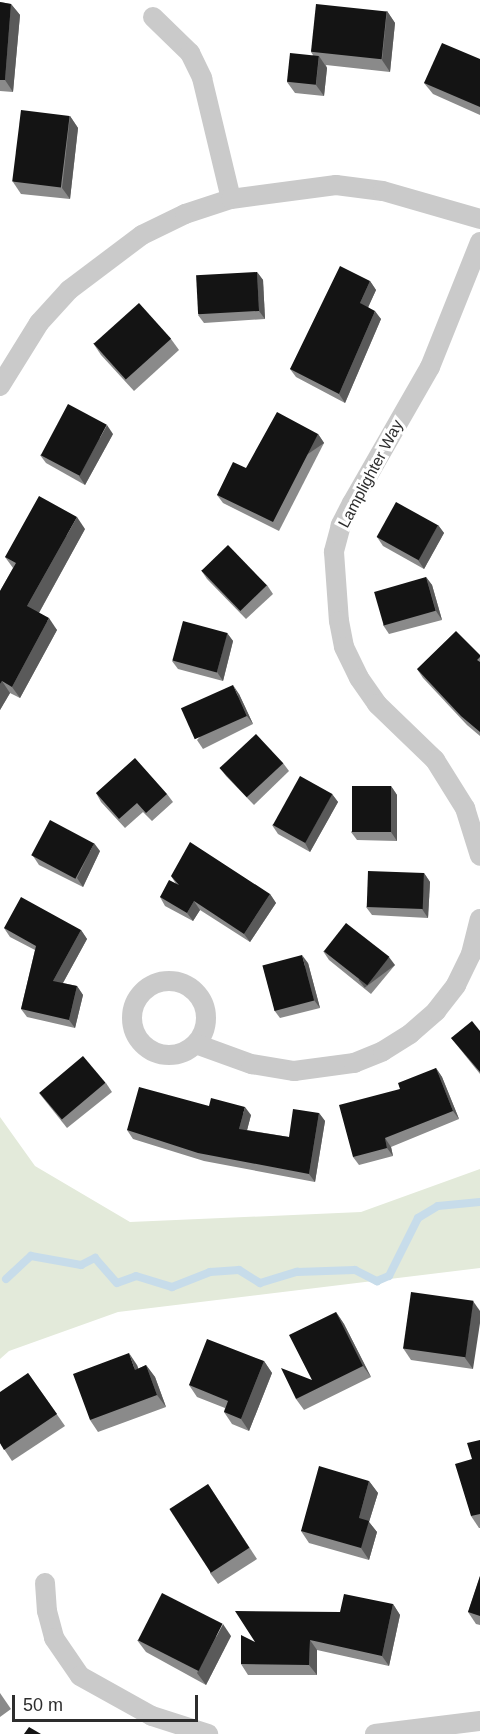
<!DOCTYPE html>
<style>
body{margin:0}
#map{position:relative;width:480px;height:1734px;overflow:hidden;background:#fff;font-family:Arial,sans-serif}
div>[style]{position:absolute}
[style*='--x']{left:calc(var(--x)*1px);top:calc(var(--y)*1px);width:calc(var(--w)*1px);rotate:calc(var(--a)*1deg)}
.green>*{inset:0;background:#e3eada}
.stream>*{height:8px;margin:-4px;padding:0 4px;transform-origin:4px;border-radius:4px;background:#c7dcea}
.street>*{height:20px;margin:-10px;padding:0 10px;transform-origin:10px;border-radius:10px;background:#cacaca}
.street>.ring{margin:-10px;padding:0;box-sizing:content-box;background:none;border:20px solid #cacaca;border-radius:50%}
.wall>*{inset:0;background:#8a8a8a}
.shaded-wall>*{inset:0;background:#5a5a5a;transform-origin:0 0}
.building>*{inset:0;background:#141414;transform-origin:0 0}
span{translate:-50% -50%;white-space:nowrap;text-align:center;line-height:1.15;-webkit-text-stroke:6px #fff;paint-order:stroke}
.street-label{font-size:16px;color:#2d2d2d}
.scale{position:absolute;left:12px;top:1695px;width:186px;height:27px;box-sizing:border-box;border:3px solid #2d2d2d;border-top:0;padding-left:8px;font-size:18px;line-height:21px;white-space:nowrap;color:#2d2d2d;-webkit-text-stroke:4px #fff;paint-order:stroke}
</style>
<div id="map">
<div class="green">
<div style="clip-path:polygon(0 1117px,35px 1166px,130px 1222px,361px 1212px,480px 1169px,480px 1268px,118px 1312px,9px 1351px,0 1359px)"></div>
</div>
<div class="stream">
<div style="--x:6;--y:1279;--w:34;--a:-43"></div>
<div style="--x:31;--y:1256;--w:51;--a:10.2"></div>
<div style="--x:81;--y:1265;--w:16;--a:-27"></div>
<div style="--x:95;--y:1258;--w:33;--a:49"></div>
<div style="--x:117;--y:1283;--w:20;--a:-20"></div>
<div style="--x:136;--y:1276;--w:38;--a:17"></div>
<div style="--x:172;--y:1287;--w:41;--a:-21.5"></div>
<div style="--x:210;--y:1272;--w:29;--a:-4"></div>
<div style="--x:239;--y:1270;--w:25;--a:32"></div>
<div style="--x:260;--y:1283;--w:39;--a:-17"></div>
<div style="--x:297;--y:1272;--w:58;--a:-2"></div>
<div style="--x:355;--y:1270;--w:25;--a:27"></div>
<div style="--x:377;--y:1281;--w:13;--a:-23"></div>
<div style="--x:389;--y:1276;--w:65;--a:-63.4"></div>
<div style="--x:418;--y:1218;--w:23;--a:-31"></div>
<div style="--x:438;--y:1206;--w:42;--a:-5.4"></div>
</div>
<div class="street">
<div style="--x:153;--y:17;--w:52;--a:44.2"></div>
<div style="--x:190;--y:53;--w:28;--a:64"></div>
<div style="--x:202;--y:78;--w:124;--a:76.5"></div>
<div style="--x:480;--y:242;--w:135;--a:111.8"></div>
<div style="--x:430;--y:367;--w:157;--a:119.8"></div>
<div style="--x:352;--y:503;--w:25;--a:117"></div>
<div style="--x:341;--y:525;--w:28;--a:105"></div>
<div style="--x:334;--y:552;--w:69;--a:85.9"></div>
<div style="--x:339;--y:621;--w:26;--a:79"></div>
<div style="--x:344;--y:647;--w:34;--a:64"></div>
<div style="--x:359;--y:678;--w:32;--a:55"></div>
<div style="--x:377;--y:704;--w:81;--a:44"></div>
<div style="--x:435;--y:760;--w:57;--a:58"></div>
<div style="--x:465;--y:808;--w:50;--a:72.6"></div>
<div style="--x:0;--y:386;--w:74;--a:-58.2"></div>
<div style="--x:39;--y:323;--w:45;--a:-47.7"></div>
<div style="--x:69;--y:290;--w:91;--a:-37"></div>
<div style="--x:142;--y:235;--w:48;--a:-26"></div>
<div style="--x:185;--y:214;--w:48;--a:-18.1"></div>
<div style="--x:231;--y:199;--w:106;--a:-7.6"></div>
<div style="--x:336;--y:185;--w:47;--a:7.3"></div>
<div style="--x:383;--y:191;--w:101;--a:16.1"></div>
<div class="ring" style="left:132px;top:981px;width:54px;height:54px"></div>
<div style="--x:196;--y:1044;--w:59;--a:20"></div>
<div style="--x:251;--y:1064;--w:44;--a:9.2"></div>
<div style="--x:294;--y:1071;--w:61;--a:-7.6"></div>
<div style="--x:354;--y:1063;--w:31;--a:-22"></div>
<div style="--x:383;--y:1051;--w:32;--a:-32"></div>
<div style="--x:410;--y:1034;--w:35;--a:-41"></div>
<div style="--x:436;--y:1011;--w:33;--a:-52"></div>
<div style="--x:456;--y:985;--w:34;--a:-64"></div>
<div style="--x:471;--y:954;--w:36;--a:-76"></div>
<div style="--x:45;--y:1583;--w:28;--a:86"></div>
<div style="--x:47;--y:1611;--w:28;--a:75"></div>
<div style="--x:54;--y:1638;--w:46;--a:55.6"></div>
<div style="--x:80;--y:1676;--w:82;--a:29.1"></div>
<div style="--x:152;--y:1716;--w:59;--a:17.8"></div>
<div style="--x:375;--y:1734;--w:106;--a:-7.1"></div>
</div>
<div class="wall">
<div style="clip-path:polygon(0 2px,11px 4px,20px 15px,13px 92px,0 91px)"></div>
<div style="clip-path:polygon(387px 11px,395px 23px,390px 72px,326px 65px,327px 68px,324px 96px,295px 93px,287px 82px,313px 55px,311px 52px)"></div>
<div style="clip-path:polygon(480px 59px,480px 115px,433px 94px,424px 83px)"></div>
<div style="clip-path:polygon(70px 116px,78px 128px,70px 199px,21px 194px,13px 182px)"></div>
<div style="clip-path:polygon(257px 272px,263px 280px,265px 319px,204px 323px,198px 315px)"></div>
<div style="clip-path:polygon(370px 281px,376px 290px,368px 307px,381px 319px,345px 403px,296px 377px,290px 369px)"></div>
<div style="clip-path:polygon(171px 339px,179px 350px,134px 391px,101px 355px,93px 343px)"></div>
<div style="clip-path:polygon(113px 434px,85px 485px,46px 463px,40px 455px)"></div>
<div style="clip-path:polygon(318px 434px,324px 443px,279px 531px,223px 503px,217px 495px,246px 468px)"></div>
<div style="clip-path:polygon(438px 525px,444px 533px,424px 569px,383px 546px,377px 537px)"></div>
<div style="clip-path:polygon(85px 529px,39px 613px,57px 630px,20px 698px,10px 693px,0 710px,0 591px,13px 568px,5px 557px)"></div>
<div style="clip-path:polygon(201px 570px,267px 585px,273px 594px,246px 619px,207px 579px)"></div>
<div style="clip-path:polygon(426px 577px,432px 585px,442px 620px,389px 634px,383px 625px)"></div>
<div style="clip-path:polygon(227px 633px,233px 641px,223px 681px,178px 669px,172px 661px)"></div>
<div style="clip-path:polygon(480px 655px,480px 736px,467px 725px,423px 678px,417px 669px)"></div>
<div style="clip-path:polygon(239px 694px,253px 724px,203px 749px,197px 740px)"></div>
<div style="clip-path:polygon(283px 763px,289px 771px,254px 805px,226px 776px,220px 768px)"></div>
<div style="clip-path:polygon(391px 786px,397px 795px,397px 841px,357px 840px,351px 832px)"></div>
<div style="clip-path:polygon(96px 793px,167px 794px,173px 802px,152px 821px,143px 812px,125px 828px,101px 802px)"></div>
<div style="clip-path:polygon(332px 794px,338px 802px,310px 852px,278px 834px,272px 825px)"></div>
<div style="clip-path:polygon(100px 851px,83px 887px,39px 865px,33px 856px)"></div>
<div style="clip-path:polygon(424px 873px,430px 882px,428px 918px,372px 915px,366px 907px)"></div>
<div style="clip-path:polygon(171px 876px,270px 894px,276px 903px,250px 942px,200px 910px,193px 921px,165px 906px,160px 897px,176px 884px)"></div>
<div style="clip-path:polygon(4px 928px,81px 930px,87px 939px,63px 983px,77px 986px,83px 995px,75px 1028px,27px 1017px,21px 1009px,35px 950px,10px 937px)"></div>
<div style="clip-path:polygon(323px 951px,395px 965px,371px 994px,329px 960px)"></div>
<div style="clip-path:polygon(308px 963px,320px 1008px,280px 1018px,274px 1010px)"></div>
<div style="clip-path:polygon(480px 1031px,480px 1074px,460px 1049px,451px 1038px)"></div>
<div style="clip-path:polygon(436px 1068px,442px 1077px,459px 1119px,391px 1147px,393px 1156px,359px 1165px,353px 1157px,400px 1089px)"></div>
<div style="clip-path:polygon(106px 1083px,112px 1092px,67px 1128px,39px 1093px)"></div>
<div style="clip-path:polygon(209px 1106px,251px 1115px,247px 1130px,289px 1137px,319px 1113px,325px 1121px,315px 1182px,204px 1161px,133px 1139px,127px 1130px)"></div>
<div style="clip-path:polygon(473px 1301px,473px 1369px,411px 1360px,403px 1348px)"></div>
<div style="clip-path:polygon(336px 1312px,344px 1324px,371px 1377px,304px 1410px,296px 1399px,312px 1380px)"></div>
<div style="clip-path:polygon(264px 1361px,272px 1373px,249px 1431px,232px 1424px,224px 1412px,225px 1408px,197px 1397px,189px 1385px)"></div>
<div style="clip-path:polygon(137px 1365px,138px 1369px,146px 1365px,155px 1377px,166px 1407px,98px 1432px,90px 1420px)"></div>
<div style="clip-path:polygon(28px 1373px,65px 1426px,12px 1461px,0 1443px)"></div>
<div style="clip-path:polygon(480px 1440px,480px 1528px,479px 1528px,471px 1516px,472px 1459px)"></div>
<div style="clip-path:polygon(369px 1481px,378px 1493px,369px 1522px,377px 1532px,369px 1560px,309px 1543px,301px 1531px)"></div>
<div style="clip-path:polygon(208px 1484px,257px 1559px,218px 1584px,210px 1573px)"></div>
<div style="clip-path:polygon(480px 1576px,480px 1625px,476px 1624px,468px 1612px)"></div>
<div style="clip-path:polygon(393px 1604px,400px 1615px,389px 1666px,317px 1650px,317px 1675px,248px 1675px,241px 1664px,255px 1642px,340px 1612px)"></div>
<div style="clip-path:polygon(231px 1636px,206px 1685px,146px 1652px,137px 1640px)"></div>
<div style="clip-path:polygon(0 1693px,11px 1709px,0 1717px)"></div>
</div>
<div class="shaded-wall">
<div style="clip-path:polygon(11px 4px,20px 15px,13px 92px,5px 80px)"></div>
<div style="clip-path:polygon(387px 11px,395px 23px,390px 72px,382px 60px)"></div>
<div style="clip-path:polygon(319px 56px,327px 68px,324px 96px,316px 85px)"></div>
<div style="clip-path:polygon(70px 116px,78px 128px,70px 199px,62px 188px)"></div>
<div style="clip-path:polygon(257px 272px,263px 280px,265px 319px,259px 311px)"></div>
<div style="clip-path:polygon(370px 281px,376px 290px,366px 312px,360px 303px)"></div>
<div style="clip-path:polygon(375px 311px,381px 319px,345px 403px,339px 394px)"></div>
<div style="clip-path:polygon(107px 425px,113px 434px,85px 485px,79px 476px)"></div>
<div style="left:318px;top:434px;width:11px;height:99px;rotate:56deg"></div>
<div style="clip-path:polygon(77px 517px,85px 529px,36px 618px,27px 606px)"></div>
<div style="clip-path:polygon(438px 525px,444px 533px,424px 569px,418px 560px)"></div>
<div style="clip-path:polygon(426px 577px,432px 585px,442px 620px,436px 611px)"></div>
<div style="clip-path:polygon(49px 618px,57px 630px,20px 698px,12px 687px)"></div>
<div style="clip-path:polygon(227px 633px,233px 641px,223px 681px,217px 672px)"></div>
<div style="clip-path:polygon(2px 681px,10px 693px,0 710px,0 684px)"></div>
<div style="clip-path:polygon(233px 685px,239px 694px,253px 724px,247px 716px)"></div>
<div style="clip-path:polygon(391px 786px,397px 795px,397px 841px,391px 832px)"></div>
<div style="clip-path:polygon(332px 794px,338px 802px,310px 852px,305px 843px)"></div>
<div style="clip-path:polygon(94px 843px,100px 851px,83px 887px,77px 878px)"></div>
<div style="clip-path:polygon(424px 873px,430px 882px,428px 918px,422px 909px)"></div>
<div style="clip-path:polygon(270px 894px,276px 903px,250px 942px,244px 934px)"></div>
<div style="clip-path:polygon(194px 901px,200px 910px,193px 921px,187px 913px)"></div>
<div style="clip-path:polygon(81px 930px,87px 939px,59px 990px,53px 981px)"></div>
<div style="clip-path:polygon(302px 955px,308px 963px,320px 1008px,314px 1000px)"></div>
<div style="left:389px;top:957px;width:10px;height:38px;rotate:53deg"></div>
<div style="clip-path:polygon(77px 986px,83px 995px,75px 1028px,69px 1020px)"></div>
<div style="clip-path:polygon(436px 1068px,442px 1077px,459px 1119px,453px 1111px)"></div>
<div style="clip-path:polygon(245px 1107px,251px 1115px,245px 1138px,239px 1129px)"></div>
<div style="clip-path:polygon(319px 1113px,325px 1121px,315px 1182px,309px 1174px)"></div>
<div style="clip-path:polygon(385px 1138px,391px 1147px,393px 1156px,387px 1148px)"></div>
<div style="clip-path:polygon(473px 1301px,480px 1311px,480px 1323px,473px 1369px,465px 1358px)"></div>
<div style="clip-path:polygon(336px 1312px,344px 1324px,371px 1377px,363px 1366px)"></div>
<div style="clip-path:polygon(129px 1353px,137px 1365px,143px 1381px,135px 1370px)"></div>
<div style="clip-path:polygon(264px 1361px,272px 1373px,249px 1431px,241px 1419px)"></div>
<div style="clip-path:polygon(146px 1365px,155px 1377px,166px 1407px,157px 1395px)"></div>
<div style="clip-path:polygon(369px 1481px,378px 1493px,369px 1522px,377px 1532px,369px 1560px,361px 1548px,359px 1518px)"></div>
<div style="clip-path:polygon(393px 1604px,400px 1615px,389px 1666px,382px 1656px)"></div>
<div style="clip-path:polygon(223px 1624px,231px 1636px,206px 1685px,197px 1673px)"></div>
<div style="clip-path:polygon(310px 1640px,317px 1650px,317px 1675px,309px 1665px)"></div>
</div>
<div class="building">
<div style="clip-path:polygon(0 2px,11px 4px,5px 80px,0 80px)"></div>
<div style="left:316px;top:4px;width:71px;height:48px;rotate:6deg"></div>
<div style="clip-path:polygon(442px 43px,480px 59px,480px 107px,424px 83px)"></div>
<div style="left:290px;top:53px;width:29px;height:29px;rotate:6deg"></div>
<div style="left:21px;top:110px;width:49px;height:72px;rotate:7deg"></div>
<div style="clip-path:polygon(340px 266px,370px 281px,360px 303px,375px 311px,339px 394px,290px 369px)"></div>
<div style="left:257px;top:272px;width:39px;height:61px;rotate:87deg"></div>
<div style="left:139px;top:303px;width:48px;height:61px;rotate:48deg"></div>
<div style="left:68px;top:404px;width:44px;height:58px;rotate:28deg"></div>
<div style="clip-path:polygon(277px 412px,318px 434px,273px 522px,217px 495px,233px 462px,246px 468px)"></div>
<div style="clip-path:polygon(39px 496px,77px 517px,27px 606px,49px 618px,12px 687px,2px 681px,0 684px,0 591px,16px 563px,5px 557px)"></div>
<div style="left:396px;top:502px;width:48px;height:40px;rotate:29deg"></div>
<div style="left:228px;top:545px;width:56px;height:37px;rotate:46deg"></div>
<div style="left:426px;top:577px;width:35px;height:54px;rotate:74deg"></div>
<div style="left:183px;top:621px;width:46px;height:41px;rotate:15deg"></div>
<div style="clip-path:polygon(456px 631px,480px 655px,480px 657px,477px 660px,480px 662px,480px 732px,461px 716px,417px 669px)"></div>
<div style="left:233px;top:685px;width:34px;height:57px;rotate:66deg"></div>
<div style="left:256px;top:734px;width:40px;height:50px;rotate:47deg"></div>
<div style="clip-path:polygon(135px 758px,167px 794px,146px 813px,137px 803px,119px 819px,96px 793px)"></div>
<div style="left:300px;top:776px;width:37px;height:56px;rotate:29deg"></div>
<div style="left:352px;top:786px;width:39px;height:46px"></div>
<div style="left:50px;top:820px;width:50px;height:40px;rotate:28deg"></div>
<div style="clip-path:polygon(190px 842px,270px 894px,244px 934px,194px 901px,187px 913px,160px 897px,169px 880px,179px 885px,171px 876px)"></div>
<div style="left:368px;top:871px;width:56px;height:36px;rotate:2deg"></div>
<div style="clip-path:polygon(21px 897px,81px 930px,53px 981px,77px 986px,69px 1020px,21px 1009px,36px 946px,4px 928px)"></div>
<div style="left:346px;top:923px;width:55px;height:36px;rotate:38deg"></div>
<div style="left:302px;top:955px;width:47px;height:41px;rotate:75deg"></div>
<div style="clip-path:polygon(472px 1021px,480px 1031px,480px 1072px,451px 1038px)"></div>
<div style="left:83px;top:1056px;width:35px;height:57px;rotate:50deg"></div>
<div style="clip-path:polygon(436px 1068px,453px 1111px,385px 1138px,387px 1148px,353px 1157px,339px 1105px,400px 1089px,398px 1083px)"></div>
<div style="clip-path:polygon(139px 1087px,209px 1106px,211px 1098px,245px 1107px,239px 1129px,289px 1137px,293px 1109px,319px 1113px,309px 1174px,198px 1153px,127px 1130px)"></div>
<div style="left:411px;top:1292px;width:63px;height:57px;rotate:8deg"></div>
<div style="clip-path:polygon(336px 1312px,363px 1366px,296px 1399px,281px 1368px,312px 1380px,289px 1335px)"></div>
<div style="clip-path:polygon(207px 1339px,264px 1361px,241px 1419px,224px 1412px,228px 1401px,189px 1385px)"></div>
<div style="clip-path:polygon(129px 1353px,135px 1370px,146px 1365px,157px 1395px,90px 1420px,73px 1374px)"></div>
<div style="clip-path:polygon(28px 1373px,57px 1414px,4px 1450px,0 1443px,0 1392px)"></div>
<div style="clip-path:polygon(480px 1440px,480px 1514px,471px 1516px,455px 1464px,472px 1459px,467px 1443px)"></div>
<div style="clip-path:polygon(319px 1466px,369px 1481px,359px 1518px,369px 1521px,361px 1548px,301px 1531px)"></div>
<div style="left:208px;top:1484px;width:76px;height:46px;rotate:57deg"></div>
<div style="clip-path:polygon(480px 1576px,480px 1616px,468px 1612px)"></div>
<div style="left:162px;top:1593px;width:68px;height:53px;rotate:27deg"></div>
<div style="clip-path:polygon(344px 1594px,393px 1604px,382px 1656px,310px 1640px,309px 1665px,241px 1664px,241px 1635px,255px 1642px,235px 1611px,340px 1612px)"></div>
<div style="clip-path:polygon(29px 1727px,41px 1734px,24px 1734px)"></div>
</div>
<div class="street-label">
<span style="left:371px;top:474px;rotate:-62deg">Lamplighter Way</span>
</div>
<div class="scale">50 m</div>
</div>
